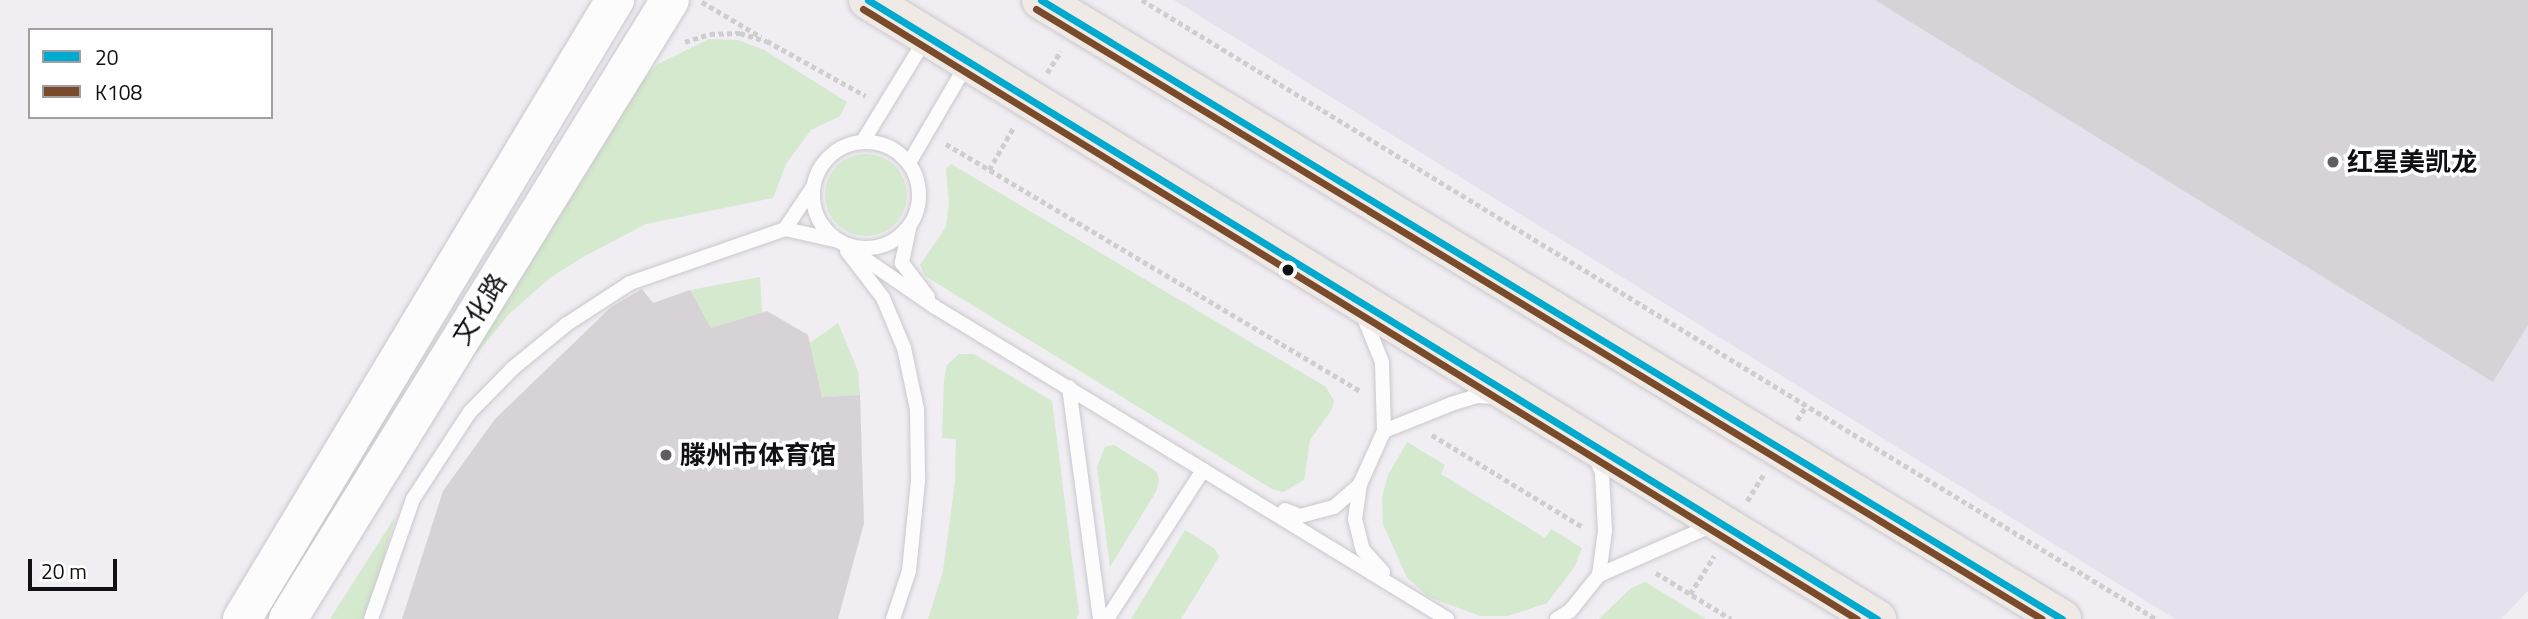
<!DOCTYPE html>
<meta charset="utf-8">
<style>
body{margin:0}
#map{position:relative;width:2528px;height:619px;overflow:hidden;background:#f0edf3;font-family:"Titillium Web","Noto Sans SC",sans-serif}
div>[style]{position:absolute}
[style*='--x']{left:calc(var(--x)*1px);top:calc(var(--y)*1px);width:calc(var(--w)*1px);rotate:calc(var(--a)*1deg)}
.built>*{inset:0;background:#e7e1ee}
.green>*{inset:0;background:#d4e9cd}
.round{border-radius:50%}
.building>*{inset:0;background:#d6d2d5}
.path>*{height:4.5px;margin-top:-2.25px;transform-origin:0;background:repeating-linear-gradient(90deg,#cececf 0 5px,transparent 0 8.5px)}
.roads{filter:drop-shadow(0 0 2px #cac8cd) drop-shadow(0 0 2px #cac8cd)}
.lane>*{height:14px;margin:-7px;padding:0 7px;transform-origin:7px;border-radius:7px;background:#fdfcfd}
.lane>.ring{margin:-7px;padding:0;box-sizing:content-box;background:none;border:14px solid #fdfcfd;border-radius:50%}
.secondary>*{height:38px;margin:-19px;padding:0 19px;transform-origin:19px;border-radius:19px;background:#fdfcfd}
.primary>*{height:38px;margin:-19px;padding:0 19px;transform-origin:19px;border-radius:19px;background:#efeae5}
.bus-1>*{height:7px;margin:-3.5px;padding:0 3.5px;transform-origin:3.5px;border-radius:3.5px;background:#00a9ce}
.bus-2>*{height:7px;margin:-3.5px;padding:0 3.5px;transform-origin:3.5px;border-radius:3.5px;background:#7a4b2a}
.dots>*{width:19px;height:19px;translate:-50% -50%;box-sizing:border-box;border:4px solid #fff;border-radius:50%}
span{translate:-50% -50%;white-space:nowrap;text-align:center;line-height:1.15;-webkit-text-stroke:7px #fff;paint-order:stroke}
.poi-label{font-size:26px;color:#111014;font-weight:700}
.left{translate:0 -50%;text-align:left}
.street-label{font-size:26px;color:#111014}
.legend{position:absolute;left:28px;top:28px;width:245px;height:91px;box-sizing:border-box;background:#fff;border:2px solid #a09fa1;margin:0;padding:9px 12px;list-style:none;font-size:21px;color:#111014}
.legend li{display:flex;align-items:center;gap:14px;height:35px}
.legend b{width:35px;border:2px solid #a09fa1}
.scale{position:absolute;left:28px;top:559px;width:89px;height:32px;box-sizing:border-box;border:4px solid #111014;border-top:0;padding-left:9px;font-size:21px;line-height:24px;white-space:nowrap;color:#111014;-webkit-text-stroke:5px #fff;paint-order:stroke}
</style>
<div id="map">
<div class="built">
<i style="clip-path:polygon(1174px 0,2528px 0,2528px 591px,2501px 619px,2175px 619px)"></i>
</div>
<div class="green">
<i style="clip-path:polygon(709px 39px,738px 40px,764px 50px,847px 102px,840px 116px,811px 130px,786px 164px,773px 198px,646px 224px,583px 257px,550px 278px,509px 314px,459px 375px,630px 92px,658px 64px)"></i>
<i class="round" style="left:825px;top:154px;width:82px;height:82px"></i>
<i style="clip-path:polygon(951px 164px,1326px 387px,1334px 401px,1332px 409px,1310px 440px,1304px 480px,1283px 492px,1272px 489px,925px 276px,920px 265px,946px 227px,949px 203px,946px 169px)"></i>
<i style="clip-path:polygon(760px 277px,762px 313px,711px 328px,690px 290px)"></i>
<i style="clip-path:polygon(838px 323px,858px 371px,860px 395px,822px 397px,810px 343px)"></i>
<i style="clip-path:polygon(959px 354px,974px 354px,1052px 401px,1079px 614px,1076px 619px,928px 619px,943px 571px,955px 482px,956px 439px,942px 438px,944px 380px,947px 365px)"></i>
<i style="clip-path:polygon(1407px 442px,1445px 465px,1441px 474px,1545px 538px,1551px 529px,1582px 548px,1575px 566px,1547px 603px,1508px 616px,1480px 616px,1429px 597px,1407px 578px,1383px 524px,1382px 498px,1388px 475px)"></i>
<i style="clip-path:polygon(1114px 445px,1156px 471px,1159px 479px,1157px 490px,1110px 567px,1097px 467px,1105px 447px)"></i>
<i style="clip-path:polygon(395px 517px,367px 619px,330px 619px)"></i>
<i style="clip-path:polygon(1185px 530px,1215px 549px,1219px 557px,1181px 619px,1131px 619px)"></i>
<i style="clip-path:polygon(1645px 582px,1706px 619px,1599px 619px,1630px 589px)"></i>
</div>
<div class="building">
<i style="clip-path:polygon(1875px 0,2528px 0,2528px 325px,2493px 382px)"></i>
<i style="clip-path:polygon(642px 289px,653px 303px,690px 290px,711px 328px,767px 311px,808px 335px,822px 397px,860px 395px,864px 523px,838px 619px,402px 619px,443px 491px,495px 419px,611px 307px)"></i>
</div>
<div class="path">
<i style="--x:1142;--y:0;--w:1188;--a:31.4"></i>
<i style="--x:702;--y:2;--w:69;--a:30.7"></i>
<i style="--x:685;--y:42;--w:26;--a:-18"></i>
<i style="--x:710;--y:34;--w:30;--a:-2"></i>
<i style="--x:740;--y:33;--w:28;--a:17"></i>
<i style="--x:767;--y:41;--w:113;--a:29.1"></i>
<i style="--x:1047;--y:73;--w:26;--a:-58"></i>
<i style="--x:946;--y:144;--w:484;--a:30.8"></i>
<i style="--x:989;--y:170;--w:48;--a:-60.3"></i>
<i style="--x:1797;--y:420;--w:17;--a:-57"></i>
<i style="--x:1432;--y:435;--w:177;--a:31.4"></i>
<i style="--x:1747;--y:501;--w:31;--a:-58"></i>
<i style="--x:1656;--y:573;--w:88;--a:31.5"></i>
<i style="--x:1690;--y:594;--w:45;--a:-57.7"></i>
</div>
<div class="roads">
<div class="lane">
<i style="--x:863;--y:141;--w:121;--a:-58.5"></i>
<i class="ring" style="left:813px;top:142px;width:92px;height:92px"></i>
<i style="--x:909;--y:163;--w:117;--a:-59.7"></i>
<i style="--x:785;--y:229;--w:50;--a:-56.3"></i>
<i style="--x:909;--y:229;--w:35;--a:102"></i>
<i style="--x:902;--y:263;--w:43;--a:52.6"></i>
<i style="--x:847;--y:251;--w:59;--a:52.5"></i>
<i style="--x:883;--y:298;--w:54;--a:67.2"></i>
<i style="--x:904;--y:348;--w:62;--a:78"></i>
<i style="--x:917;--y:409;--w:72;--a:89.2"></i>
<i style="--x:918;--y:481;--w:90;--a:95.7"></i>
<i style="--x:909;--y:571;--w:51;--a:108.4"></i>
<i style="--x:1069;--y:387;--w:234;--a:82.4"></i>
<i style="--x:1384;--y:431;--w:72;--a:-21.9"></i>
<i style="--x:1451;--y:404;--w:28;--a:-17"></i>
<i style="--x:1478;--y:396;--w:17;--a:3"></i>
<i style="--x:1360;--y:484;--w:35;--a:98"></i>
<i style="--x:1355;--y:519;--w:32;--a:76"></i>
<i style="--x:1363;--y:550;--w:30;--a:48"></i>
<i style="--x:1285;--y:510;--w:16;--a:22"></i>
<i style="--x:1300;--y:516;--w:35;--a:-15"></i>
<i style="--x:1334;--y:507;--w:35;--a:-41"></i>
<i style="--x:1360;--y:484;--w:58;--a:-65.6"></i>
<i style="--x:1384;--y:431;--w:69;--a:-91.7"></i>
<i style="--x:1382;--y:362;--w:53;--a:-112.2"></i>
<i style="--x:1599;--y:575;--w:124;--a:-23.7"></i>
<i style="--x:371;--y:619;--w:127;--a:-70.7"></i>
<i style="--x:413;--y:499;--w:103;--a:-56.9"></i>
<i style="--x:469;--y:413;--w:63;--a:-45.6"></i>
<i style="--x:513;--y:368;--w:70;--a:-39.2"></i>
<i style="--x:567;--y:324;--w:75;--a:-33.1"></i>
<i style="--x:630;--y:283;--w:164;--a:-19.2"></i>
<i style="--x:785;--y:229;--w:55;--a:12.5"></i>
<i style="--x:839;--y:241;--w:116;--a:34.5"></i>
<i style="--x:935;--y:307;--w:314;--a:31.3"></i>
<i style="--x:1107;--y:619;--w:177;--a:-57.2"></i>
<i style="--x:1203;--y:470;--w:286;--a:31.4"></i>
<i style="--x:1557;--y:619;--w:15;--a:-32"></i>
<i style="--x:1570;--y:611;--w:46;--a:-51.1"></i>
<i style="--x:1599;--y:575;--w:44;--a:-82.2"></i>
<i style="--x:1605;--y:531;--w:58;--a:-93"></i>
<i style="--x:1602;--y:473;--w:19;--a:-111"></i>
</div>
<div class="secondary">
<i style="--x:242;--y:619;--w:723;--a:-58.93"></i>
<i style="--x:288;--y:619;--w:727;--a:-58.32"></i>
</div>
<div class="primary">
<i style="--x:868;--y:0;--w:1184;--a:31.53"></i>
<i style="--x:1041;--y:0;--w:1194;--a:31.23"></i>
</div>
</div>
<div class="bus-1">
<i style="--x:868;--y:0;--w:1184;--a:31.53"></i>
<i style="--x:1041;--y:0;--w:1194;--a:31.23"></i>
</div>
<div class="bus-2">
<i style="--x:863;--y:9;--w:1166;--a:31.54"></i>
<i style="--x:1036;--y:9;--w:1176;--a:31.23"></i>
</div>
<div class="dots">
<i style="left:2333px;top:162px;background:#5f5d62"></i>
<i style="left:1288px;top:270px;background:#111014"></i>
<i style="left:666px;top:455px;background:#5f5d62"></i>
</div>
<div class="poi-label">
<span class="left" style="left:2347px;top:162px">红星美凯龙</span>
<span class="left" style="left:680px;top:455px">滕州市体育馆</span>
</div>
<div class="street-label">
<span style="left:479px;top:309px;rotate:-58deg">文化路</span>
</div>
<ul class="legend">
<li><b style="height:9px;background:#00a9ce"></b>20</li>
<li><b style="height:9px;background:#7a4b2a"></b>K108</li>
</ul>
<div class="scale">20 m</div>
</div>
